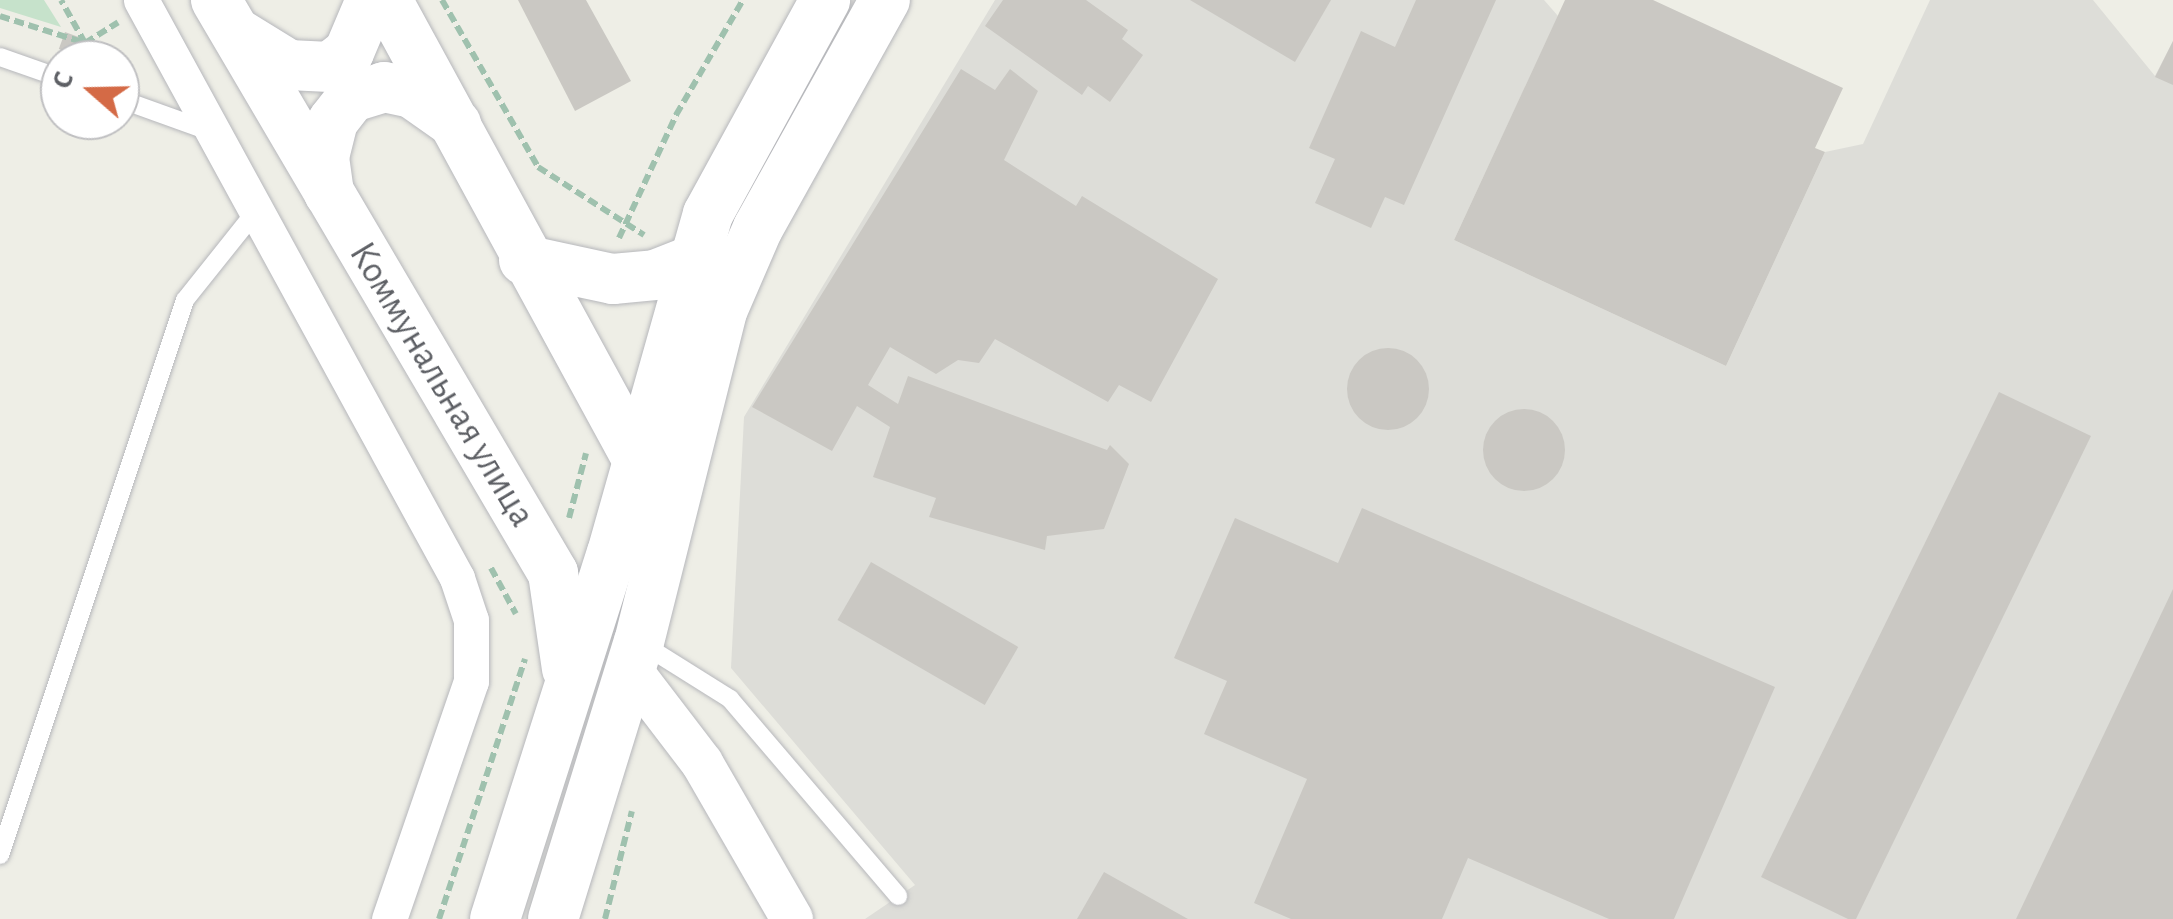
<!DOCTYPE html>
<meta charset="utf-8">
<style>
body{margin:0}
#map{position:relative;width:2173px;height:919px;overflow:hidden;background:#eeeee6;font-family:"Alegreya Sans",sans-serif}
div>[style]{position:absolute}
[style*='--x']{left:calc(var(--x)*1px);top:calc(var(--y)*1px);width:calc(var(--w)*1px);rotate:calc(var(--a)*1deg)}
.industrial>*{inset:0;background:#ddddd8}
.green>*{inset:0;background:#c6e2cb}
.building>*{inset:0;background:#cac8c3;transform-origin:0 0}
.round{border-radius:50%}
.path>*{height:6px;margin-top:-3px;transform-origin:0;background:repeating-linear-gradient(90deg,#9fc1ae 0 10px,transparent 0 15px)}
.roads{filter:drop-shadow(0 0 2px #b6b7bb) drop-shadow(0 0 2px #b6b7bb)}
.service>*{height:18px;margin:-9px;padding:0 9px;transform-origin:9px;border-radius:9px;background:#fff}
.minor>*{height:35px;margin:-17.5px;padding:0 17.5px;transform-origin:17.5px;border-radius:17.5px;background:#fff}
.tertiary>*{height:42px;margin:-21px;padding:0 21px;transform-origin:21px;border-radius:21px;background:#fff}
.secondary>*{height:50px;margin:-25px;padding:0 25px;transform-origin:25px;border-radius:25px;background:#fff}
span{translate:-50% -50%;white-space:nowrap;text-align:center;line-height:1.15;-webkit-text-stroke:8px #fff;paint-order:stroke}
.street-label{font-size:38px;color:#5e6065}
.north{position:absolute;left:40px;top:40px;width:100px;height:100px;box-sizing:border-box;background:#fff;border:2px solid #bfbfc1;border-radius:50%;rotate:290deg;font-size:28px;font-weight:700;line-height:40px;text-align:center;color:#5e6065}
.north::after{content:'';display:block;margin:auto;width:35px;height:45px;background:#d46a46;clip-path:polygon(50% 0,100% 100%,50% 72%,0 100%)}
</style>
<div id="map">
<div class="industrial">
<i style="clip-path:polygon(995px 0,1544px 0,1558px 16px,1454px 240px,1726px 366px,1825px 152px,1863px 144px,1930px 0,2093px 0,2155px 76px,2173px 41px,2173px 919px,865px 919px,915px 885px,731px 668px,744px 417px)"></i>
</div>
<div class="green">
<i style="clip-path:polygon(0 0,44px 0,61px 27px,0 8px)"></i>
</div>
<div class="building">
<i style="clip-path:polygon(518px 0,586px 0,631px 81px,575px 111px)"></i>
<i style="clip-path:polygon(1003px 0,1086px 0,1128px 30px,1122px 39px,1143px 55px,1110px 102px,1088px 86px,1082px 95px,985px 26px)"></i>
<i style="clip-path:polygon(1190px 0,1331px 0,1295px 62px)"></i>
<i style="clip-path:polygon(1416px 0,1496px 0,1404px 205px,1385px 197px,1371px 228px,1315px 203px,1335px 159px,1309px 148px,1361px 31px,1395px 47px)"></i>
<i style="clip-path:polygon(1565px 0,1653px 0,1843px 88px,1815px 148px,1825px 152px,1726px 366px,1454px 240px)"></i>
<i style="left:65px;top:32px;width:32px;height:18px;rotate:20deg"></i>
<i style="clip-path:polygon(2173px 41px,2173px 85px,2155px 77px)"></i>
<i style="clip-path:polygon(961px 69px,995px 90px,1010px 69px,1038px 91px,1004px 160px,1076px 206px,1082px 196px,1218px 279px,1151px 402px,1119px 385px,1108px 402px,995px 339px,979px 363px,958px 360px,936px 374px,890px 347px,868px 385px,898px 404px,908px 376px,1107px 450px,1110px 445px,1129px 464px,1104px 529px,1047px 536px,1045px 550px,929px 517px,936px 498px,873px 477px,890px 427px,857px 406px,832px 451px,752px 407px)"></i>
<i class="round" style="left:1347px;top:348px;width:82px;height:82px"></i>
<i style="clip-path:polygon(1999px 392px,2091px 436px,1856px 919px,1848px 919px,1761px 877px)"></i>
<i class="round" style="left:1483px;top:409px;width:82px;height:82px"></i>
<i style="clip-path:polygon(1362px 508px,1775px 687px,1674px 919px,1609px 919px,1468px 858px,1442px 919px,1291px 919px,1254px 903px,1307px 779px,1204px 734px,1227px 681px,1174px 658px,1235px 518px,1338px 563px)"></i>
<i style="left:871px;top:562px;width:170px;height:67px;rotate:30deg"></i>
<i style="clip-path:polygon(2173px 589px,2173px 919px,2016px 919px)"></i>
<i style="clip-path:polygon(1104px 872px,1188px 919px,1077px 919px)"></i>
</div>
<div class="path">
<i style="--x:442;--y:0;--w:193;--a:60.1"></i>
<i style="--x:538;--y:167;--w:126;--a:32.7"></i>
<i style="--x:0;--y:16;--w:89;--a:17.6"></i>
<i style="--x:85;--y:43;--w:49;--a:-119.2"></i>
<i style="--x:85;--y:43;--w:39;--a:-32"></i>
<i style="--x:619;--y:238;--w:136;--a:-65.1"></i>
<i style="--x:676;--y:115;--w:133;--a:-59.8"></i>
<i style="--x:569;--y:518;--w:67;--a:-75.3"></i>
<i style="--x:491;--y:568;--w:52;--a:61.5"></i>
<i style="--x:439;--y:919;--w:274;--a:-71.7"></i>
<i style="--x:605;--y:919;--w:111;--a:-76"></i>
</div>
<div class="roads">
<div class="service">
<i style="--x:0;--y:57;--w:64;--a:19.3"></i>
<i style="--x:120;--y:99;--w:95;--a:19.8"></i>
<i style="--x:644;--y:645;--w:102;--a:32.1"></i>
<i style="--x:730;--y:699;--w:259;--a:49.5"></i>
<i style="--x:0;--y:855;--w:585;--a:-71.57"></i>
<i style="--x:185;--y:300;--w:114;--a:-51.4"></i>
</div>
<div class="minor">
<i style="--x:141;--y:0;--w:659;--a:61.33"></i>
<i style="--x:457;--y:578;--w:44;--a:71.6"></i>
<i style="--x:471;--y:620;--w:61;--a:90"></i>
<i style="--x:471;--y:681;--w:252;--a:109"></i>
</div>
<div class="tertiary">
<i style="--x:631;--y:670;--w:117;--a:52.6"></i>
<i style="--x:702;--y:763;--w:180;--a:60"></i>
</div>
<div class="secondary">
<i style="--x:216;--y:0;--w:665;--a:59.54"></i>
<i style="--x:553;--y:573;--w:97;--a:81.7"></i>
<i style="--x:387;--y:0;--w:543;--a:61.41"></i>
<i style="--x:237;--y:33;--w:61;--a:31.6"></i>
<i style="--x:289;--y:65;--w:41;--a:2.8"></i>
<i style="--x:330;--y:67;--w:24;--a:-38"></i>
<i style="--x:349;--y:52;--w:56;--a:-67.1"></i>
<i style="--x:329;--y:193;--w:36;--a:-98"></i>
<i style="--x:324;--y:157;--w:37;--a:-76"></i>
<i style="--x:333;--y:121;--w:31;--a:-52"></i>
<i style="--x:352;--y:97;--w:34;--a:-17"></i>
<i style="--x:384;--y:87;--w:29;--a:12"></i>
<i style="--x:412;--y:93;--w:54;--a:35.2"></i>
<i style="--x:524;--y:260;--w:91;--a:12.1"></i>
<i style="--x:613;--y:279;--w:42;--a:-5.4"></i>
<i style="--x:655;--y:275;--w:41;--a:-21.5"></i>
<i style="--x:495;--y:919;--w:384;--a:-72.3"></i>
<i style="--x:612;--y:553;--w:352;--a:-74.2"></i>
<i style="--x:708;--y:214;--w:244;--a:-61.3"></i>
<i style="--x:553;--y:919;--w:290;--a:-72.8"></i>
<i style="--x:639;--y:642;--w:341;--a:-75.9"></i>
<i style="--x:722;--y:311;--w:90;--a:-66.6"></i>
<i style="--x:758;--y:228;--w:261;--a:-60.9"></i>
</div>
</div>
<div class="street-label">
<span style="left:441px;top:385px;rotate:59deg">Коммунальная улица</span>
</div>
<div class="north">С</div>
</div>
